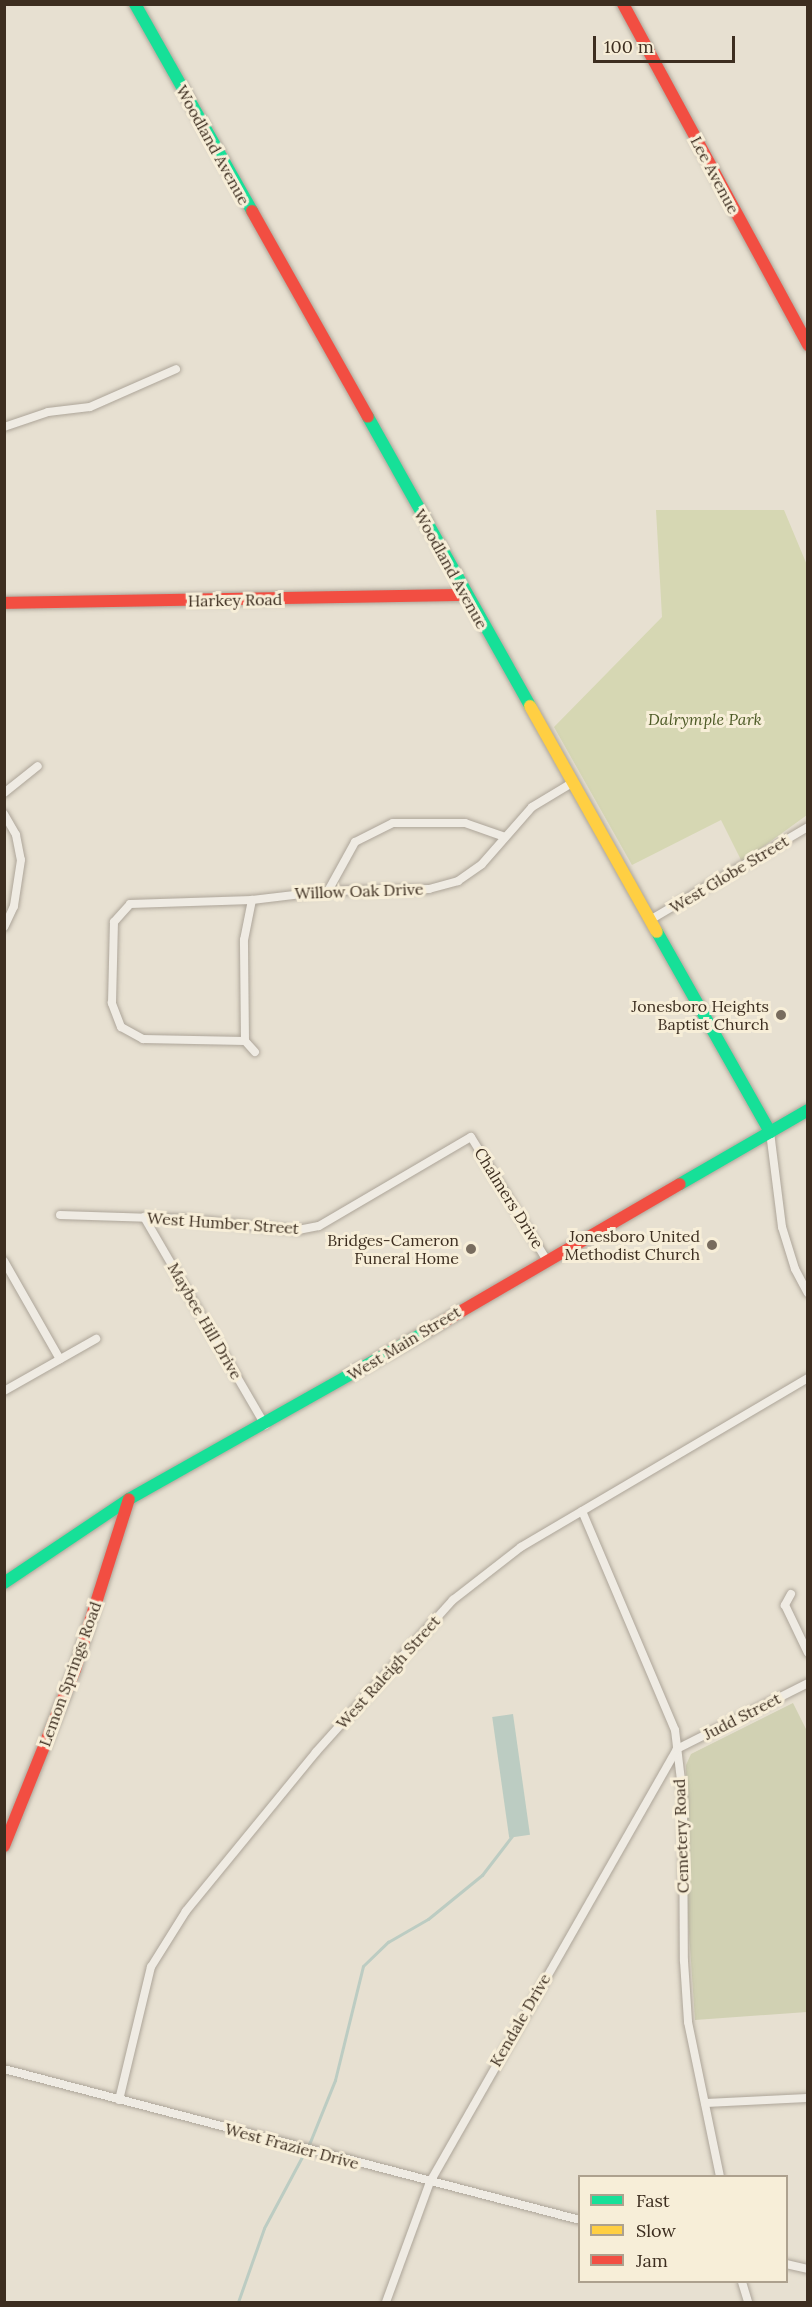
<!DOCTYPE html>
<style>
body{margin:0}
#map{position:relative;width:812px;height:2307px;overflow:hidden;background:#e7e0d1;font-family:Lora,serif}
div>[style]{position:absolute}
[style*='--x']{left:calc(var(--x)*1px);top:calc(var(--y)*1px);width:calc(var(--w)*1px);rotate:calc(var(--a)*1deg)}
.green>*{inset:0;background:#d6d7b3}
.cemetery>*{inset:0;background:#d1d1b3}
.water>*{inset:0;background:#bcccc2;transform-origin:0 0}
.stream>*{height:3px;margin:-1.5px;padding:0 1.5px;transform-origin:1.5px;border-radius:1.5px;background:#bcccc2}
.roads{filter:drop-shadow(0 0 2px #ada599) drop-shadow(0 0 2px #ada599)}
.street>*{height:8px;margin:-4px;padding:0 4px;transform-origin:4px;border-radius:4px;background:#efebe3}
.fast>*{height:12px;margin:-6px;padding:0 6px;transform-origin:6px;border-radius:6px;background:#16e098}
.slow>*{height:12px;margin:-6px;padding:0 6px;transform-origin:6px;border-radius:6px;background:#ffcf43}
.jam>*{height:12px;margin:-6px;padding:0 6px;transform-origin:6px;border-radius:6px;background:#f24e42}
.dots>*{width:16px;height:16px;translate:-50% -50%;box-sizing:border-box;border:3px solid #f7eed8;border-radius:50%}
span{translate:-50% -50%;white-space:nowrap;text-align:center;line-height:1.15;-webkit-text-stroke:6px #f7eed8;paint-order:stroke}
.street-label{font-size:16px;color:#3d2e20}
.park-label{font-size:16px;color:#4d5a26;font-style:italic}
.poi-label{font-size:16px;color:#3d2e20}
.right{translate:-100% -50%;text-align:right}
.frame{position:absolute;inset:0;border:6px solid #3d2e20;pointer-events:none}
.legend{position:absolute;left:578px;top:2175px;width:210px;height:108px;box-sizing:border-box;background:#f7eed8;border:2px solid #ada18e;margin:0;padding:8px 10px;list-style:none;font-size:18px;color:#3d2e20}
.legend li{display:flex;align-items:center;gap:12px;height:30px}
.legend b{width:30px;border:2px solid #ada18e}
.scale{position:absolute;left:593px;top:36px;width:142px;height:27px;box-sizing:border-box;border:3px solid #3d2e20;border-top:0;padding-left:8px;font-size:18px;line-height:21px;white-space:nowrap;color:#3d2e20;-webkit-text-stroke:4px #f7eed8;paint-order:stroke}
</style>
<div id="map">
<div class="green">
<i style="clip-path:polygon(656px 510px,784px 510px,807px 565px,807px 815px,742px 862px,721px 820px,632px 865px,554px 727px,662px 617px)"></i>
</div>
<div class="cemetery">
<i style="clip-path:polygon(793px 1703px,808px 1733px,807px 2012px,695px 2020px,687px 1903px,686px 1765px,691px 1754px)"></i>
</div>
<div class="water">
<i style="left:513px;top:1714px;width:122px;height:21px;rotate:82deg"></i>
</div>
<div class="stream">
<i style="--x:238;--y:2302;--w:78;--a:-70.6"></i>
<i style="--x:264;--y:2228;--w:98;--a:-61.9"></i>
<i style="--x:310;--y:2142;--w:67;--a:-68"></i>
<i style="--x:335;--y:2080;--w:117;--a:-76.2"></i>
<i style="--x:363;--y:1966;--w:35;--a:-44"></i>
<i style="--x:388;--y:1942;--w:46;--a:-29.9"></i>
<i style="--x:428;--y:1919;--w:70;--a:-39.2"></i>
<i style="--x:482;--y:1875;--w:49;--a:-52.4"></i>
</div>
<div class="roads">
<div class="street">
<i style="--x:4;--y:427;--w:46;--a:-18.8"></i>
<i style="--x:48;--y:412;--w:42;--a:-6.8"></i>
<i style="--x:90;--y:407;--w:94;--a:-23.8"></i>
<i style="--x:4;--y:793;--w:43;--a:-38.5"></i>
<i style="--x:4;--y:814;--w:24;--a:60"></i>
<i style="--x:16;--y:835;--w:25;--a:79"></i>
<i style="--x:21;--y:860;--w:47;--a:98.7"></i>
<i style="--x:14;--y:906;--w:23;--a:115"></i>
<i style="--x:328;--y:891;--w:56;--a:-61.1"></i>
<i style="--x:355;--y:842;--w:42;--a:-26.6"></i>
<i style="--x:393;--y:823;--w:72;--a:0"></i>
<i style="--x:465;--y:823;--w:42;--a:19.3"></i>
<i style="--x:650;--y:920;--w:183;--a:-30.5"></i>
<i style="--x:245;--y:1041;--w:102;--a:-178.9"></i>
<i style="--x:143;--y:1039;--w:25;--a:-151"></i>
<i style="--x:121;--y:1027;--w:26;--a:-111"></i>
<i style="--x:112;--y:1003;--w:81;--a:-88.6"></i>
<i style="--x:114;--y:922;--w:24;--a:-48"></i>
<i style="--x:130;--y:904;--w:122;--a:-1.9"></i>
<i style="--x:255;--y:1052;--w:15;--a:-132"></i>
<i style="--x:245;--y:1041;--w:101;--a:-90.6"></i>
<i style="--x:244;--y:940;--w:41;--a:-78.7"></i>
<i style="--x:252;--y:900;--w:77;--a:-6.8"></i>
<i style="--x:328;--y:891;--w:101;--a:-1.1"></i>
<i style="--x:429;--y:889;--w:30;--a:-15"></i>
<i style="--x:458;--y:881;--w:29;--a:-35"></i>
<i style="--x:482;--y:864;--w:76;--a:-48.7"></i>
<i style="--x:532;--y:807;--w:47;--a:-31"></i>
<i style="--x:770;--y:1132;--w:96;--a:82.8"></i>
<i style="--x:782;--y:1227;--w:44;--a:72.8"></i>
<i style="--x:795;--y:1269;--w:27;--a:62"></i>
<i style="--x:60;--y:1215;--w:125;--a:1.8"></i>
<i style="--x:185;--y:1219;--w:114;--a:5.6"></i>
<i style="--x:298;--y:1230;--w:21;--a:-11"></i>
<i style="--x:319;--y:1226;--w:176;--a:-30.4"></i>
<i style="--x:471;--y:1137;--w:143;--a:58.4"></i>
<i style="--x:144;--y:1217;--w:241;--a:59.8"></i>
<i style="--x:4;--y:1261;--w:113;--a:60.3"></i>
<i style="--x:4;--y:1391;--w:106;--a:-29.5"></i>
<i style="--x:582;--y:1511;--w:238;--a:67"></i>
<i style="--x:675;--y:1730;--w:67;--a:83.2"></i>
<i style="--x:683;--y:1797;--w:164;--a:89.7"></i>
<i style="--x:684;--y:1961;--w:61;--a:86.2"></i>
<i style="--x:688;--y:2022;--w:157;--a:78.3"></i>
<i style="--x:791;--y:1594;--w:13;--a:119"></i>
<i style="--x:785;--y:1605;--w:53;--a:64.4"></i>
<i style="--x:4;--y:2069;--w:595;--a:14.69"></i>
<i style="--x:119;--y:2100;--w:137;--a:-76.5"></i>
<i style="--x:151;--y:1967;--w:66;--a:-58"></i>
<i style="--x:186;--y:1911;--w:205;--a:-50.7"></i>
<i style="--x:316;--y:1752;--w:205;--a:-48"></i>
<i style="--x:453;--y:1600;--w:86;--a:-37.9"></i>
<i style="--x:521;--y:1547;--w:333;--a:-30.5"></i>
<i style="--x:705;--y:2103;--w:103;--a:-2.8"></i>
<i style="--x:786;--y:2264;--w:23;--a:13"></i>
<i style="--x:742;--y:2282;--w:21;--a:73"></i>
<i style="--x:386;--y:2302;--w:128;--a:-69.9"></i>
<i style="--x:430;--y:2182;--w:498;--a:-60.3"></i>
<i style="--x:677;--y:1749;--w:147;--a:-26.7"></i>
</div>
<div class="fast">
<i style="--x:135;--y:4;--w:238;--a:60.5"></i>
<i style="--x:368;--y:417;--w:331;--a:60.7"></i>
<i style="--x:657;--y:932;--w:230;--a:60.5"></i>
<i style="--x:680;--y:1184;--w:148;--a:-30"></i>
<i style="--x:4;--y:1583;--w:151;--a:-33.9"></i>
<i style="--x:129;--y:1499;--w:344;--a:-29.4"></i>
</div>
<div class="slow">
<i style="--x:530;--y:706;--w:259;--a:60.7"></i>
</div>
<div class="jam">
<i style="--x:623;--y:4;--w:388;--a:61.5"></i>
<i style="--x:252;--y:211;--w:236;--a:60.6"></i>
<i style="--x:4;--y:603;--w:461;--a:-1"></i>
<i style="--x:429;--y:1330;--w:290;--a:-30.2"></i>
<i style="--x:4;--y:1846;--w:191;--a:-68.1"></i>
<i style="--x:75;--y:1669;--w:178;--a:-72.4"></i>
</div>
</div>
<div class="dots">
<i style="left:781px;top:1015px;background:#786c5e"></i>
<i style="left:712px;top:1245px;background:#786c5e"></i>
<i style="left:471px;top:1249px;background:#786c5e"></i>
</div>
<div class="street-label">
<span style="left:213px;top:145px;rotate:61deg">Woodland Avenue</span>
<span style="left:715px;top:175px;rotate:62deg">Lee Avenue</span>
<span style="left:451px;top:569px;rotate:61deg">Woodland Avenue</span>
<span style="left:235px;top:600px;rotate:-1deg">Harkey Road</span>
<span style="left:729px;top:874px;rotate:-31deg">West Globe Street</span>
<span style="left:359px;top:891px;rotate:-2deg">Willow Oak Drive</span>
<span style="left:509px;top:1198px;rotate:58deg">Chalmers Drive</span>
<span style="left:223px;top:1223px;rotate:4deg">West Humber Street</span>
<span style="left:205px;top:1321px;rotate:60deg">Maybee Hill Drive</span>
<span style="left:404px;top:1343px;rotate:-31deg">West Main Street</span>
<span style="left:388px;top:1672px;rotate:-48deg">West Raleigh Street</span>
<span style="left:70px;top:1674px;rotate:-70deg">Lemon Springs Road</span>
<span style="left:742px;top:1716px;rotate:-27deg">Judd Street</span>
<span style="left:681px;top:1836px;rotate:-92deg">Cemetery Road</span>
<span style="left:520px;top:2020px;rotate:-60deg">Kendale Drive</span>
<span style="left:292px;top:2146px;rotate:15deg">West Frazier Drive</span>
</div>
<div class="park-label">
<span style="left:705px;top:719px">Dalrymple Park</span>
</div>
<div class="poi-label">
<span class="right" style="left:769px;top:1015px">Jonesboro Heights<br>Baptist Church</span>
<span class="right" style="left:700px;top:1245px">Jonesboro United<br>Methodist Church</span>
<span class="right" style="left:459px;top:1249px">Bridges-Cameron<br>Funeral Home</span>
</div>
<div class="frame"></div>
<ul class="legend">
<li><b style="height:8px;background:#16e098"></b>Fast</li>
<li><b style="height:8px;background:#ffcf43"></b>Slow</li>
<li><b style="height:8px;background:#f24e42"></b>Jam</li>
</ul>
<div class="scale">100 m</div>
</div>
